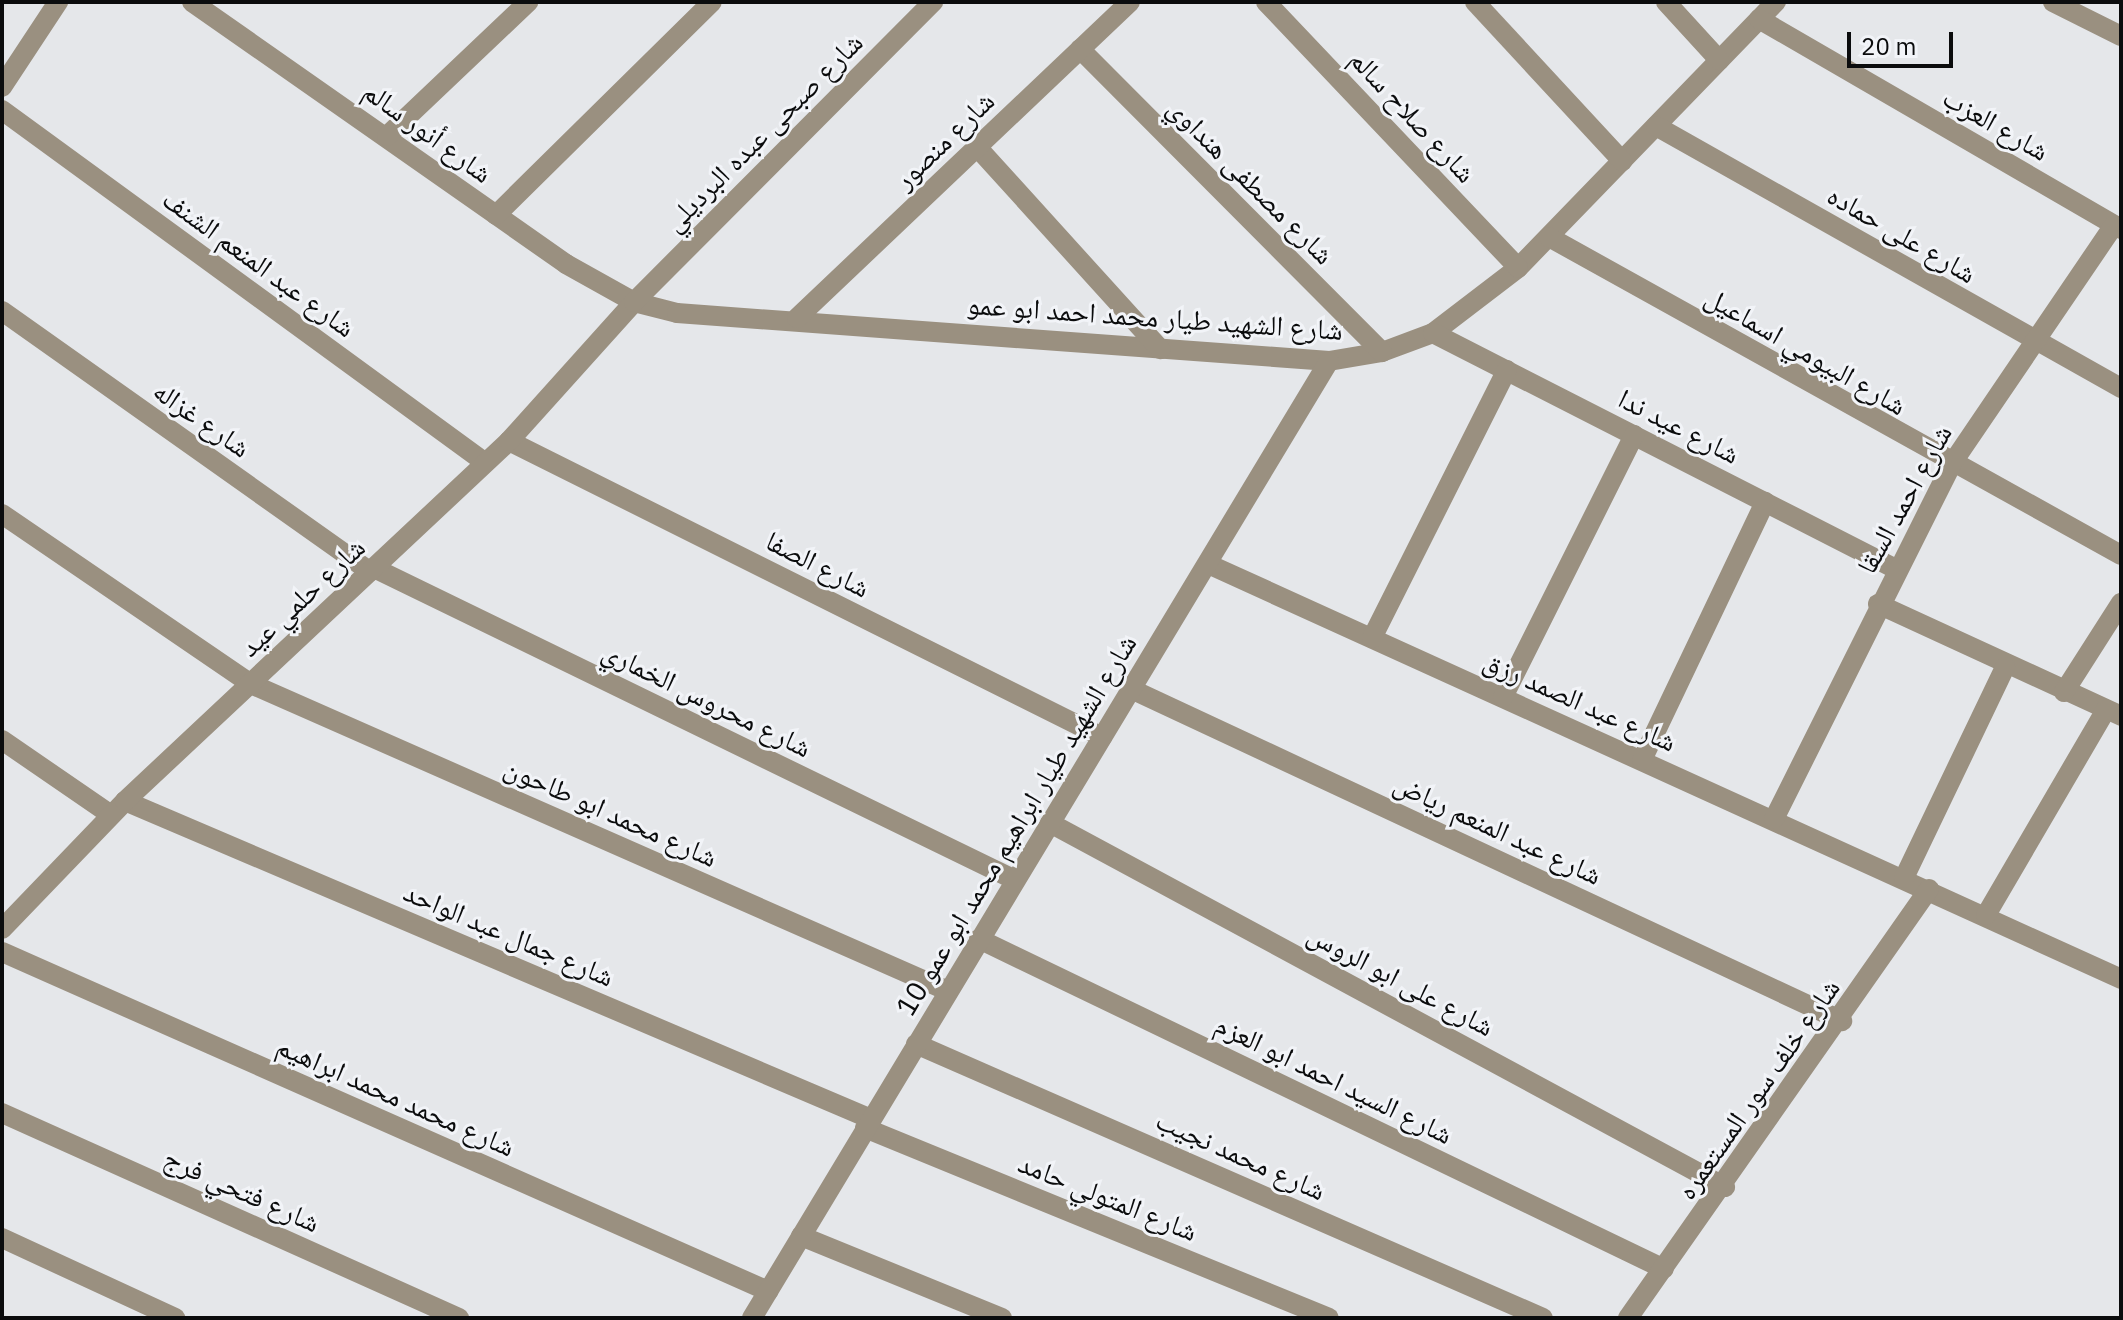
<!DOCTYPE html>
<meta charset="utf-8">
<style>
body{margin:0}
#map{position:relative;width:2123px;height:1320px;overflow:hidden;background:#e5e7ea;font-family:"IBM Plex Sans","Noto Naskh Arabic",sans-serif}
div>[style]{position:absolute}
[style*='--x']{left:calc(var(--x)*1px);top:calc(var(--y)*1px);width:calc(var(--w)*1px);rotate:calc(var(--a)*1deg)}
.minor>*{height:20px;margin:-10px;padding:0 10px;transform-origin:10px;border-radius:10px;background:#9a9080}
span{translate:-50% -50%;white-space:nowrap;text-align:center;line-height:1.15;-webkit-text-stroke:6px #f2f4f8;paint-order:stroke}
.street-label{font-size:28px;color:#0b0c0d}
.frame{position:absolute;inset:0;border:4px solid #0b0c0d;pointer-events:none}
.scale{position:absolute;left:1847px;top:32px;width:106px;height:36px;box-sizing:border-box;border:4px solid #0b0c0d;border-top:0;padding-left:10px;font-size:24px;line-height:28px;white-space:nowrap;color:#0b0c0d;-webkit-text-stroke:6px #f2f4f8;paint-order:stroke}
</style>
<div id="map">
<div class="minor">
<i style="--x:192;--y:2;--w:457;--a:35"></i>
<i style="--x:566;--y:264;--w:78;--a:29.2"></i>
<i style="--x:634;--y:302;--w:44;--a:14.3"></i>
<i style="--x:677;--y:313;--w:654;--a:4.21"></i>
<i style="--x:1329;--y:361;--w:54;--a:-9.6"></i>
<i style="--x:1382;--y:352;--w:54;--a:-20.4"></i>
<i style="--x:1433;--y:333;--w:107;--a:-37.4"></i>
<i style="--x:1518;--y:268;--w:371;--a:-45.9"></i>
<i style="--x:1266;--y:2;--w:366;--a:46.5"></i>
<i style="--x:1475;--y:2;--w:217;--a:47.2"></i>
<i style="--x:1666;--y:2;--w:79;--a:47.6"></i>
<i style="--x:2053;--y:2;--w:76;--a:26.6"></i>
<i style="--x:1759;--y:19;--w:419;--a:30.1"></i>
<i style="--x:1080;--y:49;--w:428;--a:45.1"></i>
<i style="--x:2;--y:87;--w:102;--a:-56.6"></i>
<i style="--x:2;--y:110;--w:595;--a:36.12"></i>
<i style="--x:1656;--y:126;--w:534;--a:29.4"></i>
<i style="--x:387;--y:136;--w:195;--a:-43.5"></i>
<i style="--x:977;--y:147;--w:273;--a:47.8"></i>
<i style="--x:496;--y:215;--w:303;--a:-44.6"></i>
<i style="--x:1549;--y:237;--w:654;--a:29.07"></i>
<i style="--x:2;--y:311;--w:451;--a:35.3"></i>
<i style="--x:797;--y:318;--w:459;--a:-43.5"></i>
<i style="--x:1433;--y:333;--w:522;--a:27.01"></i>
<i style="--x:509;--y:441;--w:663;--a:26.53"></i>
<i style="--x:2;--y:514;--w:301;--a:34.3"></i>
<i style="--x:251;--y:684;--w:762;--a:23.77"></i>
<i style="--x:1208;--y:564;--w:1003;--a:24.44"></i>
<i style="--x:374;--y:568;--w:713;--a:25.95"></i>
<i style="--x:1878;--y:604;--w:268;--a:24.7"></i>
<i style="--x:1372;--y:638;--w:300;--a:-63.3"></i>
<i style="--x:1131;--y:689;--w:785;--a:25.03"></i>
<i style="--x:2064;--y:692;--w:106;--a:-57.4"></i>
<i style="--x:1503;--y:697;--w:293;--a:-63.4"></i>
<i style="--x:2;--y:740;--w:132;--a:34.5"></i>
<i style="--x:1642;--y:760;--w:286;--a:-64.5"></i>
<i style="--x:125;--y:801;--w:811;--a:23.09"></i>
<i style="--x:1774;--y:819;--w:396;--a:-63.4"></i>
<i style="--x:1951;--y:465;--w:290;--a:-55.8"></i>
<i style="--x:1050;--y:823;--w:767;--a:28.34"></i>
<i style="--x:1904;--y:878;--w:234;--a:-64.4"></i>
<i style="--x:1986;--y:915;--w:238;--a:-59.7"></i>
<i style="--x:2;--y:929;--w:178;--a:-46.1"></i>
<i style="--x:125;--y:801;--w:526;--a:-43.15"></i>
<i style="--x:509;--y:441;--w:187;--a:-48"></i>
<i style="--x:634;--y:302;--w:424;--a:-45.1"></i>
<i style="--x:979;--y:939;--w:760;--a:25.72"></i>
<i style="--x:2;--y:952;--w:838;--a:23.87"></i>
<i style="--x:916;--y:1044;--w:684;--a:23.61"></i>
<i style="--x:2;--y:1113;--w:501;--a:24.16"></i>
<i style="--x:865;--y:1128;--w:501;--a:22.27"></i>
<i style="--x:801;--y:1236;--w:217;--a:22.2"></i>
<i style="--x:2;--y:1238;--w:191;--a:24.8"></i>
<i style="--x:752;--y:1318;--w:1117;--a:-58.91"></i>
<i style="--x:1628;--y:1318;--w:524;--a:-54.95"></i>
</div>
<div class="street-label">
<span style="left:1413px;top:116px;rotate:47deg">شارع صلاح سالم</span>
<span style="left:1996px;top:124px;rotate:30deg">شارع العزب</span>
<span style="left:428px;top:132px;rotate:36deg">شارع أنور سالم</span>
<span style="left:763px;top:132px;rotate:-45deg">شارع صبحى عبده البرديلي</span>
<span style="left:944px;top:140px;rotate:-44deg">شارع منصور</span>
<span style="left:1251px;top:181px;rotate:45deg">شارع مصطفى هنداوي</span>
<span style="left:1902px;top:234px;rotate:30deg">شارع على حماده</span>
<span style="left:259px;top:263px;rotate:36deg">شارع عبد المنعم الشنف</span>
<span style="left:1155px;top:317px;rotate:4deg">شارع الشهيد طيار محمد احمد ابو عمو</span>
<span style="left:1806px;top:351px;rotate:30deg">شارع البيومي اسماعيل</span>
<span style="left:202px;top:419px;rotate:35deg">شارع غزاله</span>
<span style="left:1679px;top:426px;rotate:27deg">شارع عيد ندا</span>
<span style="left:1904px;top:499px;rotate:-61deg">شارع احمد السقا</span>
<span style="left:818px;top:564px;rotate:27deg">شارع الصفا</span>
<span style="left:302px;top:597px;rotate:-43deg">شارع حلمي عيد</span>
<span style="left:707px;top:699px;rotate:26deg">شارع محروس الخماري</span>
<span style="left:1580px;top:701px;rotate:24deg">شارع عبد الصمد رزق</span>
<span style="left:611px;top:812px;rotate:24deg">شارع محمد ابو طاحون</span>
<span style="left:1016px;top:825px;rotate:-59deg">شارع الشهيد طيار ابراهيم محمد ابو عمو 10</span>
<span style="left:1498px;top:829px;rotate:25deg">شارع عبد المنعم رياض</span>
<span style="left:509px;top:934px;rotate:23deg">شارع جمال عبد الواحد</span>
<span style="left:1401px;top:980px;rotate:28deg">شارع على ابو الروس</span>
<span style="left:1334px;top:1079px;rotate:26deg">شارع السيد احمد ابو العزم</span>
<span style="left:1758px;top:1089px;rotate:-55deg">شارع خلف سور المستعمره</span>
<span style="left:396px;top:1096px;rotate:24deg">شارع محمد محمد ابراهيم</span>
<span style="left:1241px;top:1155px;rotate:24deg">شارع محمد نجيب</span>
<span style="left:242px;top:1190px;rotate:24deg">شارع فتحي فرج</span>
<span style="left:1108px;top:1197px;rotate:22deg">شارع المتولي حامد</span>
</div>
<div class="frame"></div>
<div class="scale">20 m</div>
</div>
